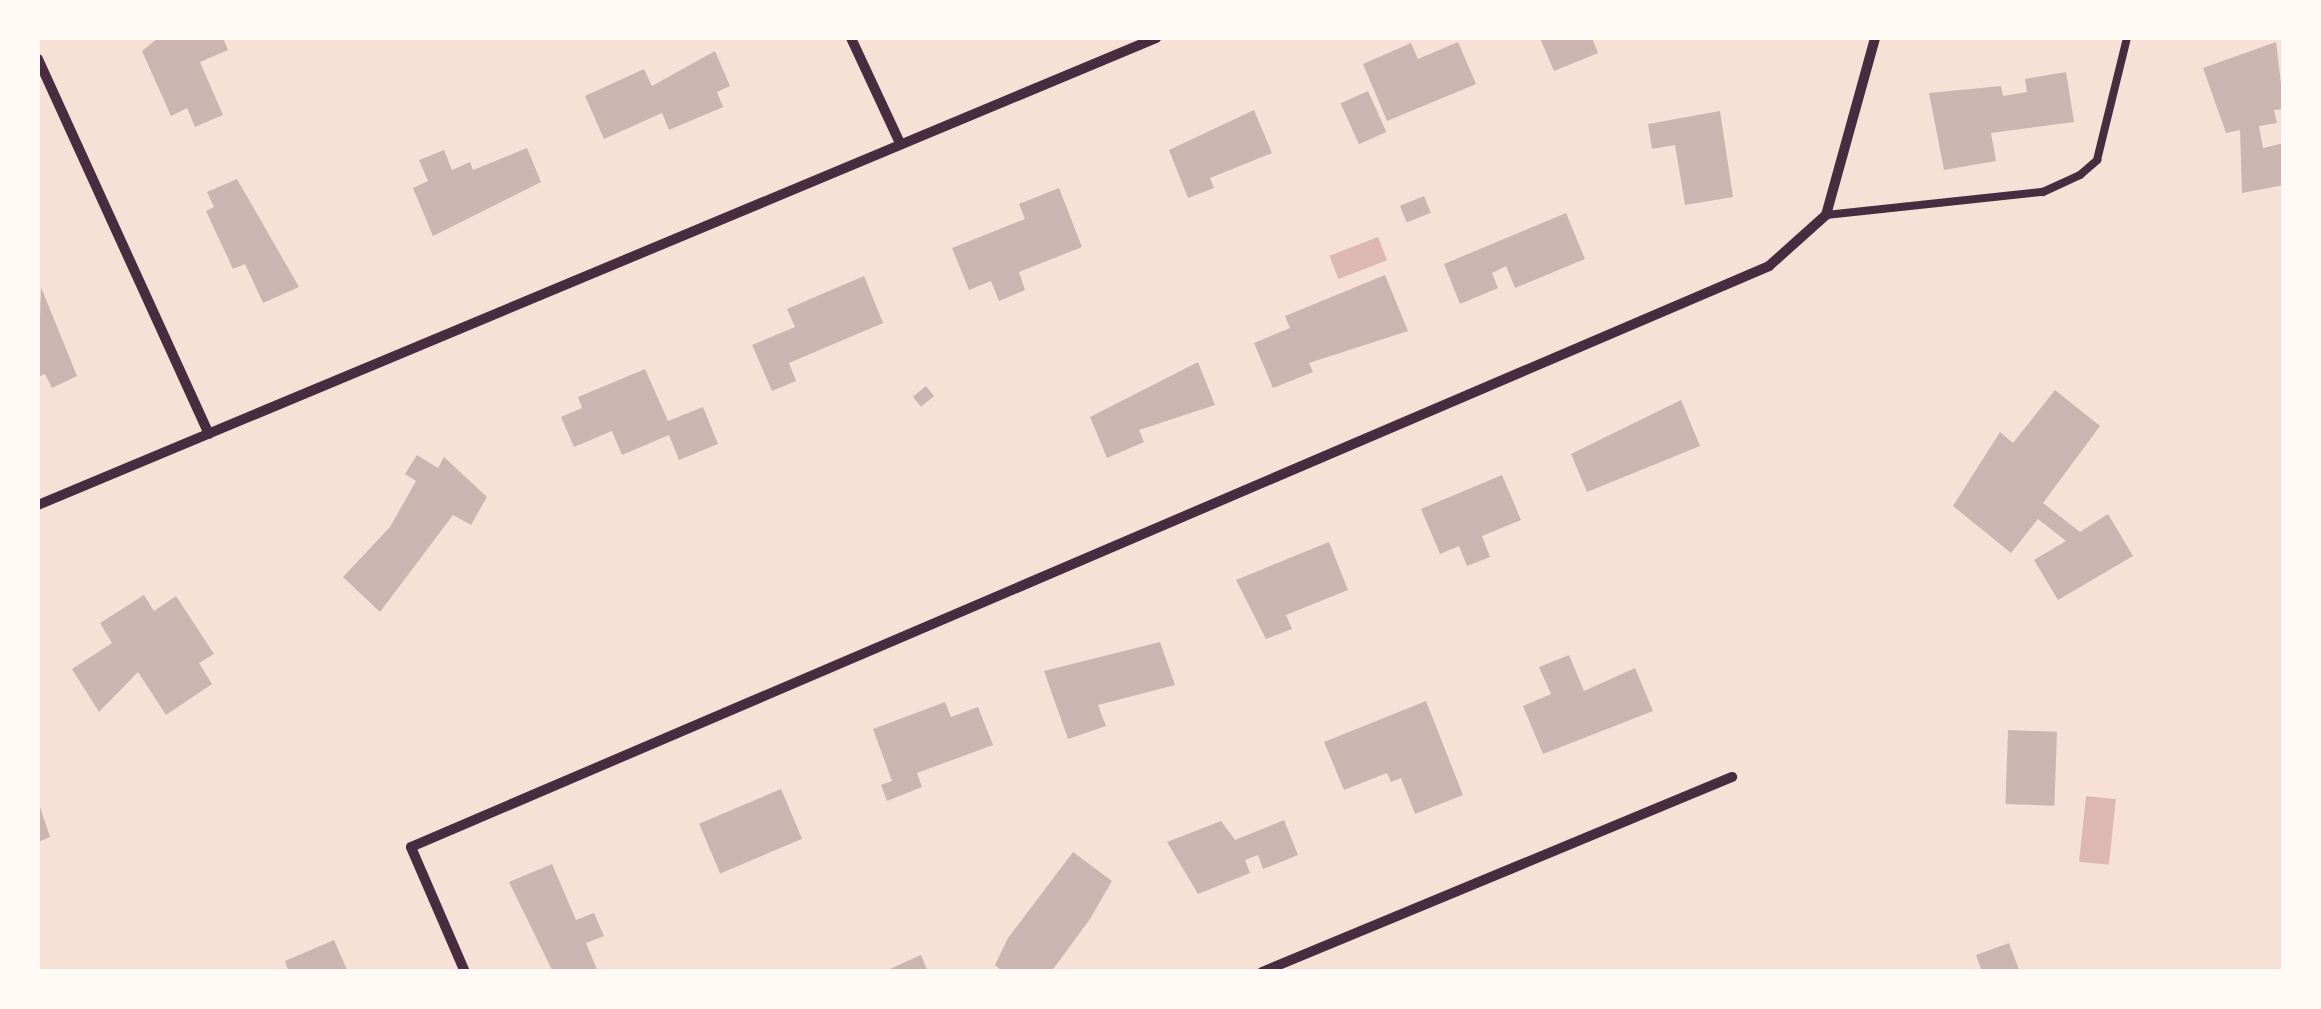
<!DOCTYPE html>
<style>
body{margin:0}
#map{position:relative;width:2321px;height:1009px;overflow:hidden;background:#f7e1d7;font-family:"Sofia Sans Condensed",sans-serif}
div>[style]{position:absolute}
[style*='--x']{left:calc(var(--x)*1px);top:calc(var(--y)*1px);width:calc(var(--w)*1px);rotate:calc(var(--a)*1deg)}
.water>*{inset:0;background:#dcb8b0;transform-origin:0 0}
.building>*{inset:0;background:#ccb4b1;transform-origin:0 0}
.service>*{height:8px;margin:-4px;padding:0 4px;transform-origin:4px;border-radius:4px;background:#4a2c40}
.minor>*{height:10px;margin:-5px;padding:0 5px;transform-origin:5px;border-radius:5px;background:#4a2c40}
span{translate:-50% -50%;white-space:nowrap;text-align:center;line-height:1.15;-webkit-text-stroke:8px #fffaf5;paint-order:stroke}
.frame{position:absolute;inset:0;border:40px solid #fffaf5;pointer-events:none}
</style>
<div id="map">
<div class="water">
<i style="left:1378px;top:237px;width:25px;height:52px;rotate:69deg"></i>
<i style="left:2086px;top:796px;width:30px;height:66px;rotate:6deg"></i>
</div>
<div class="building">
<i style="clip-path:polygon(158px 38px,223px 38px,228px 50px,200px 62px,223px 115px,195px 127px,187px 108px,171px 116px,142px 51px)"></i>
<i style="clip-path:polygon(1540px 38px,1592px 38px,1598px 53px,1554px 71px)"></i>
<i style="clip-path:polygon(1458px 42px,1476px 84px,1387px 121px,1363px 64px,1411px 43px,1418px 59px)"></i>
<i style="clip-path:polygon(2276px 42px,2284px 109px,2274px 110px,2277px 123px,2259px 126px,2263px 148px,2284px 143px,2284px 185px,2242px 193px,2240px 130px,2226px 133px,2203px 68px)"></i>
<i style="clip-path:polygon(715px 51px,730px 86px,717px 92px,723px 107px,669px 130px,662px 113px,604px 139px,585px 96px,644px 69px,652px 86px)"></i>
<i style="clip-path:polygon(2066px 72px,2074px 122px,1991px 133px,1996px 161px,1944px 170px,1929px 93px,2001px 86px,2003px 96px,2027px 92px,2025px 79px)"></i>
<i style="left:1368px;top:91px;width:45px;height:30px;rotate:66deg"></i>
<i style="clip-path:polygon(1254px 110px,1272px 153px,1210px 178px,1214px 188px,1188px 198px,1169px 150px)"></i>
<i style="clip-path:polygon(1720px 111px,1733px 197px,1685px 205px,1675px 145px,1652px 149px,1648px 124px)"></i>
<i style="clip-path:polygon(527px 148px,541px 182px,433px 236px,413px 188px,428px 181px,419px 160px,444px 150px,452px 170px,470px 162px,473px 170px)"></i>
<i style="clip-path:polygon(237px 179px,299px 287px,263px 303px,245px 264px,233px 269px,206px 211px,214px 207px,207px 192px)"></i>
<i style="clip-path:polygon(1059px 188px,1082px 247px,1019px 272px,1025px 290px,999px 301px,991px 281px,969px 290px,952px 248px,1025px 219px,1019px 204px)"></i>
<i style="left:1424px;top:196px;width:18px;height:26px;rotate:68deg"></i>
<i style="clip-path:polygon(1566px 213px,1585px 259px,1515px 288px,1506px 266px,1492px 273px,1498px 288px,1460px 304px,1444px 264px)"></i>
<i style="clip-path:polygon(1385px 275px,1408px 331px,1309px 363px,1313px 372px,1273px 388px,1254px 343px,1290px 328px,1285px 316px)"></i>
<i style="clip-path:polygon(864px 276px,883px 323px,789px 363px,796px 381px,772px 391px,752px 345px,795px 327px,787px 309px)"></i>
<i style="clip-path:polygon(41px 287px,77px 376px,52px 388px,45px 374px,38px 377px)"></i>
<i style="clip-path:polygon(1198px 362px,1215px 405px,1139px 430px,1144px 442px,1107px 458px,1090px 417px)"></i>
<i style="clip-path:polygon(645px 369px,668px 421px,703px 407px,718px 444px,679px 460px,669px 435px,622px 455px,612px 431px,574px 447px,561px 417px,582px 408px,578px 397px)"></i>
<i style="left:926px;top:386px;width:13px;height:17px;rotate:51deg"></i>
<i style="clip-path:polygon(2055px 390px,2100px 426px,2043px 503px,2080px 532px,2108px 514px,2133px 556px,2058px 600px,2034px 560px,2066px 541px,2038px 519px,2011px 553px,1953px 506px,2000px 432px,2013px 443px)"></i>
<i style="clip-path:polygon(1681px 400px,1700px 446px,1587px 492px,1571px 454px)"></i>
<i style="clip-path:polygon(417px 455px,438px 468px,444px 457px,487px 497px,471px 525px,453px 515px,380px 612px,343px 577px,390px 527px,416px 481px,405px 474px)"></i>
<i style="clip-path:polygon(1502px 475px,1521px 520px,1482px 536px,1490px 557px,1467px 566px,1459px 546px,1440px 554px,1421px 509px)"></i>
<i style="clip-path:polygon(1329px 542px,1348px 590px,1286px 615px,1292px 629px,1266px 639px,1236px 580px)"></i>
<i style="clip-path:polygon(144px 595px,154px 611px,176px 596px,214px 654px,199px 663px,212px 684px,166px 715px,138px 672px,99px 712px,72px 669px,112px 643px,100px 623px)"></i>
<i style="clip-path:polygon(1160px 642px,1175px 685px,1098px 705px,1106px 726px,1068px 739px,1044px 671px)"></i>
<i style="clip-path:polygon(1569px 655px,1584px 691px,1635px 668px,1653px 711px,1543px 754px,1523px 706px,1551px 694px,1539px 667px)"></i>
<i style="clip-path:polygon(1426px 701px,1463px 795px,1415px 814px,1401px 778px,1391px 782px,1387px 773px,1344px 790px,1324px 742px)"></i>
<i style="clip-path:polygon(945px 702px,951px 717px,978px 707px,993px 745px,917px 773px,922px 787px,887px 801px,881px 785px,892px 781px,873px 729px)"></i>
<i style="left:2008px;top:730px;width:49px;height:74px;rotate:2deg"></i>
<i style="left:781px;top:789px;width:54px;height:89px;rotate:67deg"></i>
<i style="clip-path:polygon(38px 801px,50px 837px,38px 842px)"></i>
<i style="clip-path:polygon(1284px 820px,1298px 855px,1263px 869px,1258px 855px,1245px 860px,1250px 873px,1198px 894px,1167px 842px,1221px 821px,1235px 840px)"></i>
<i style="clip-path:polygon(1073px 852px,1112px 881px,1090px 919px,1051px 972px,1003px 972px,995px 965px,1008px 938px)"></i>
<i style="clip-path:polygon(552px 864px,576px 920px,594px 913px,604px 936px,586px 943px,598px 972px,553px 972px,509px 882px)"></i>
<i style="clip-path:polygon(334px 940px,348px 972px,289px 972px,285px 961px)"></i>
<i style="clip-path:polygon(2009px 943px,2020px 972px,1982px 972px,1976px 955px)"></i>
<i style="clip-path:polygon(921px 955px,928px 972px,883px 972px)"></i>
</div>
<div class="service">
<i style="--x:1826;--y:215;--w:218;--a:-6.1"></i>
<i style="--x:2043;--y:192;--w:41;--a:-24.7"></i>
<i style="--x:2080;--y:175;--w:23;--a:-41"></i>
<i style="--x:2097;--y:160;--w:126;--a:-76.2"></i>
</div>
<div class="minor">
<i style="--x:851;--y:38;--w:116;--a:65"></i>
<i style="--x:38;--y:59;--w:412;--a:65.5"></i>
<i style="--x:38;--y:505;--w:1212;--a:-22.67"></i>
<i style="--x:465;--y:972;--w:136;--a:-113.4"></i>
<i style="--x:411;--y:847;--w:1477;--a:-23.16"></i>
<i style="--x:1769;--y:266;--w:76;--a:-41.8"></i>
<i style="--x:1826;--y:215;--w:184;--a:-74.5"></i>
<i style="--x:1262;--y:972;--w:509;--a:-22.53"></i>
</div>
<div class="frame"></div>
</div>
